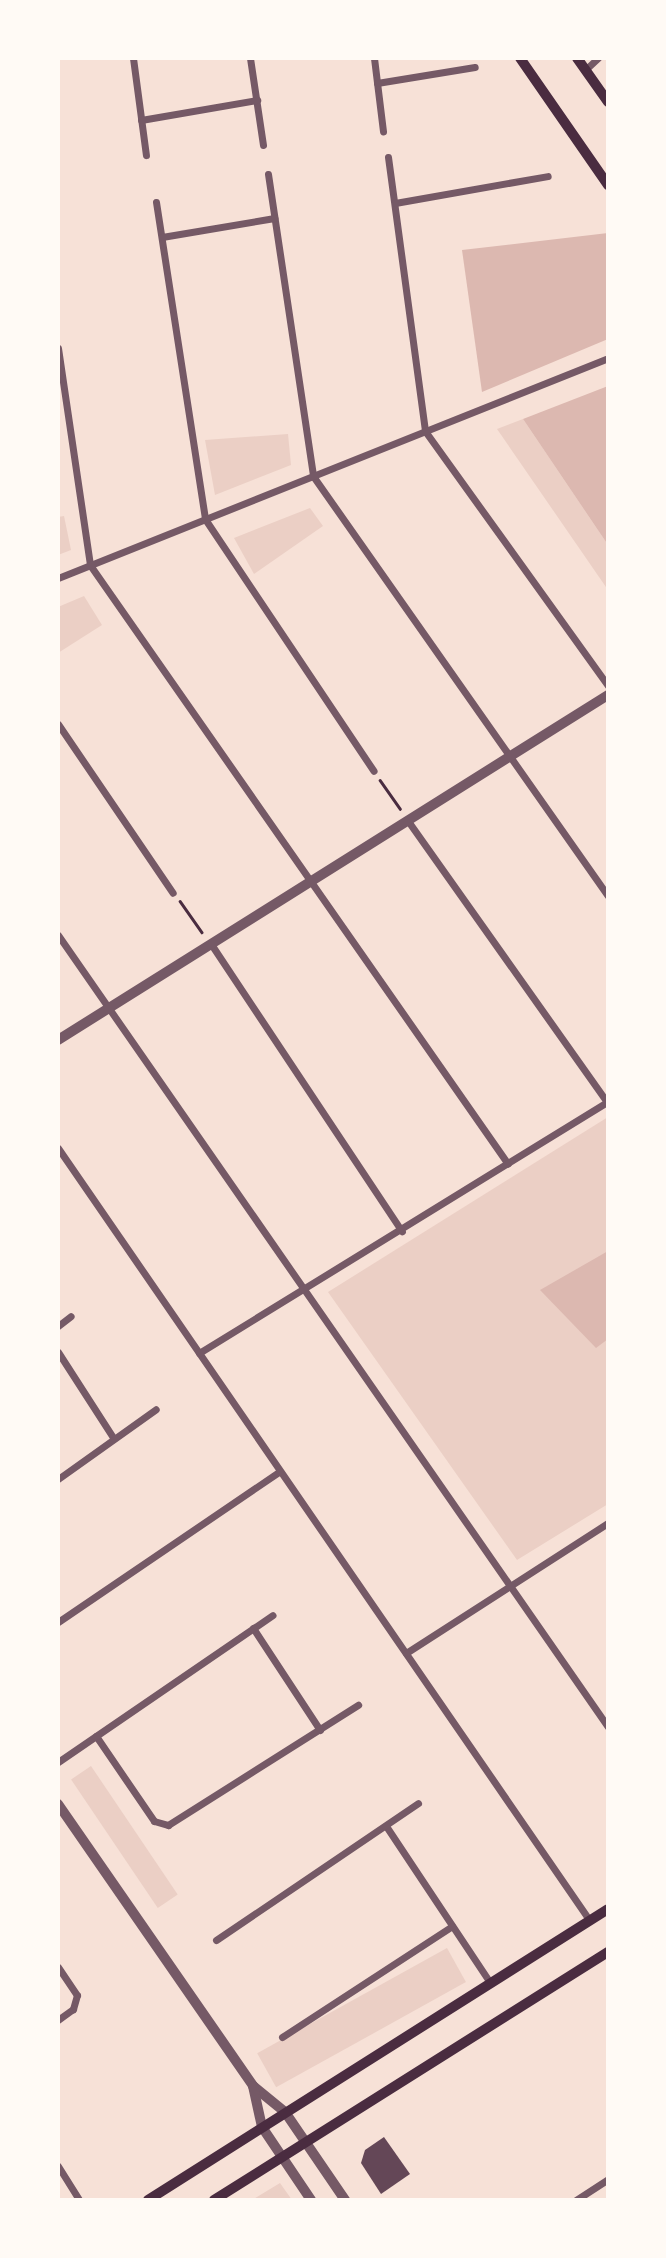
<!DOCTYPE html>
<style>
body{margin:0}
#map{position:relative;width:666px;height:2258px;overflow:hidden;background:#f7e1d7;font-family:"PT Sans",sans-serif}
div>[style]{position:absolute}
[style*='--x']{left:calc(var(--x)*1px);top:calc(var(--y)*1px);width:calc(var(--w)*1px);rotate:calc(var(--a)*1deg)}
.green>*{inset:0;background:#ebcfc5;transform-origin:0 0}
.water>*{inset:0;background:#dcb8b0}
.building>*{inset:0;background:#644757}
.path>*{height:2.5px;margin:-1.25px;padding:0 1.25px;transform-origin:1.25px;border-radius:1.25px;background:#4a2c40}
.minor>*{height:7px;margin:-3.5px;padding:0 3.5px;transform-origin:3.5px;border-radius:3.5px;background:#755966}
.tertiary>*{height:10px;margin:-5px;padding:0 5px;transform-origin:5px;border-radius:5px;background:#755966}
.secondary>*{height:10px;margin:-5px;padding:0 5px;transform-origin:5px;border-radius:5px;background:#4a2c40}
span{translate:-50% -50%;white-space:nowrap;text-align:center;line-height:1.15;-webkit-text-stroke:7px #fffaf5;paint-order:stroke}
.frame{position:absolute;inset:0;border:60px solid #fffaf5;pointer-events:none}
</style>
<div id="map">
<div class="green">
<i style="clip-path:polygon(523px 419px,608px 545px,608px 590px,497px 429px)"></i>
<i style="clip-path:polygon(288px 434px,291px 465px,215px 495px,205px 440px)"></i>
<i style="clip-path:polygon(310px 508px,323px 526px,254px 574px,234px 538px)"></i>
<i style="clip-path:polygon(64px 516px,71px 550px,58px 555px,58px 517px)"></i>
<i style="clip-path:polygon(84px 596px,102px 625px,58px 653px,58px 607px)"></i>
<i style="clip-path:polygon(608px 1117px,608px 1504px,517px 1560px,328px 1292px)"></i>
<i style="left:91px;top:1766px;width:155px;height:24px;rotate:56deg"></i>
<i style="left:447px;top:1948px;width:39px;height:217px;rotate:61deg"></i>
<i style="clip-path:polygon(280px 2183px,292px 2200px,252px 2200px)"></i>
</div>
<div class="water">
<i style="clip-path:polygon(608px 233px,608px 339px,482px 392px,462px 250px)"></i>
<i style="clip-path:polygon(608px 386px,608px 545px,523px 419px)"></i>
<i style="clip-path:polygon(608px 1251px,608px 1339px,596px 1348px,540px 1290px)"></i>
</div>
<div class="building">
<i style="clip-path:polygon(384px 2137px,410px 2174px,381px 2194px,361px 2163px,365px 2150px)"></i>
</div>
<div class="path">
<i style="--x:380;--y:780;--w:35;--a:55"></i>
<i style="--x:180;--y:901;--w:38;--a:55"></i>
</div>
<div class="minor">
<i style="--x:133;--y:58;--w:98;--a:82.4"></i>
<i style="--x:250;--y:58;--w:88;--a:81.5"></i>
<i style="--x:374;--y:58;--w:74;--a:83"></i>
<i style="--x:585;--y:70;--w:18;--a:-43"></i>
<i style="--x:377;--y:83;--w:99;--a:-9.3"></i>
<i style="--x:141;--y:120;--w:118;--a:-9.8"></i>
<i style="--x:388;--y:157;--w:276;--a:82.3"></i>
<i style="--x:425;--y:431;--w:314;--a:54.3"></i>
<i style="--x:268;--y:174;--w:305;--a:81.5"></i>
<i style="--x:313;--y:476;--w:513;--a:54.92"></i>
<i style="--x:156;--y:202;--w:321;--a:81.2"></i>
<i style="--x:205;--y:519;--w:303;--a:56.2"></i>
<i style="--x:395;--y:203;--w:155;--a:-10"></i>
<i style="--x:162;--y:237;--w:114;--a:-9.6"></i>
<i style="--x:58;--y:348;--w:219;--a:81.6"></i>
<i style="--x:90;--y:565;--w:730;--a:55.09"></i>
<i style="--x:58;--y:578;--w:592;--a:-21.8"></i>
<i style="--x:58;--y:724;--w:204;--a:55.8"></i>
<i style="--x:408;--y:821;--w:344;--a:54.7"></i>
<i style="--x:58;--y:935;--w:964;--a:55.22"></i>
<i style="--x:211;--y:944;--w:345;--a:56.4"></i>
<i style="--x:58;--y:1148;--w:938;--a:55.46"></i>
<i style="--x:58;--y:1326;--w:16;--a:-38"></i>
<i style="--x:58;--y:1352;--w:103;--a:57.2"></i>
<i style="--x:199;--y:1353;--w:480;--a:-31.6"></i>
<i style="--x:58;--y:1479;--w:120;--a:-35.5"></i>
<i style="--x:58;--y:1622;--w:268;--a:-34.2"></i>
<i style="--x:253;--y:1628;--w:122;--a:56.7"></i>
<i style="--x:406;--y:1653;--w:240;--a:-32.8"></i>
<i style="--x:96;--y:1736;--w:103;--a:55.7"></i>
<i style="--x:154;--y:1821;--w:15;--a:16"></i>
<i style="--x:168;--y:1825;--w:225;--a:-32.3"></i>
<i style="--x:58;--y:1762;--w:260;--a:-34.4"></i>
<i style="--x:386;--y:1826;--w:186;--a:56.4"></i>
<i style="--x:216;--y:1940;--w:244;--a:-34.1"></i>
<i style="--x:58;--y:1967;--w:34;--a:56"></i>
<i style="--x:77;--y:1995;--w:15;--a:106"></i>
<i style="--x:73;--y:2009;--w:19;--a:144"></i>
<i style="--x:282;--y:2037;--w:203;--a:-33.1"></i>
<i style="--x:58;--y:2166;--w:40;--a:58"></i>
<i style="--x:576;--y:2200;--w:38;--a:-33"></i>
</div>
<div class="tertiary">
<i style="--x:58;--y:1040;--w:649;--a:-32.1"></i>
<i style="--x:58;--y:1804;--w:343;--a:55.3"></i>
<i style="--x:253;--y:2086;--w:41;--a:39.1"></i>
<i style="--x:285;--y:2112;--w:107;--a:55.7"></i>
<i style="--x:253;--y:2086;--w:42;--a:77.6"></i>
<i style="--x:262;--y:2127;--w:88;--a:56.1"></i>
</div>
<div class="secondary">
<i style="--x:520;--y:58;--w:155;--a:55.3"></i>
<i style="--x:577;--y:58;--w:54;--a:54.8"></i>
<i style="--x:148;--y:2200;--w:544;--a:-32.32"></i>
<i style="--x:214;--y:2200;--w:466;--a:-32.2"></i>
</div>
<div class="frame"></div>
</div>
